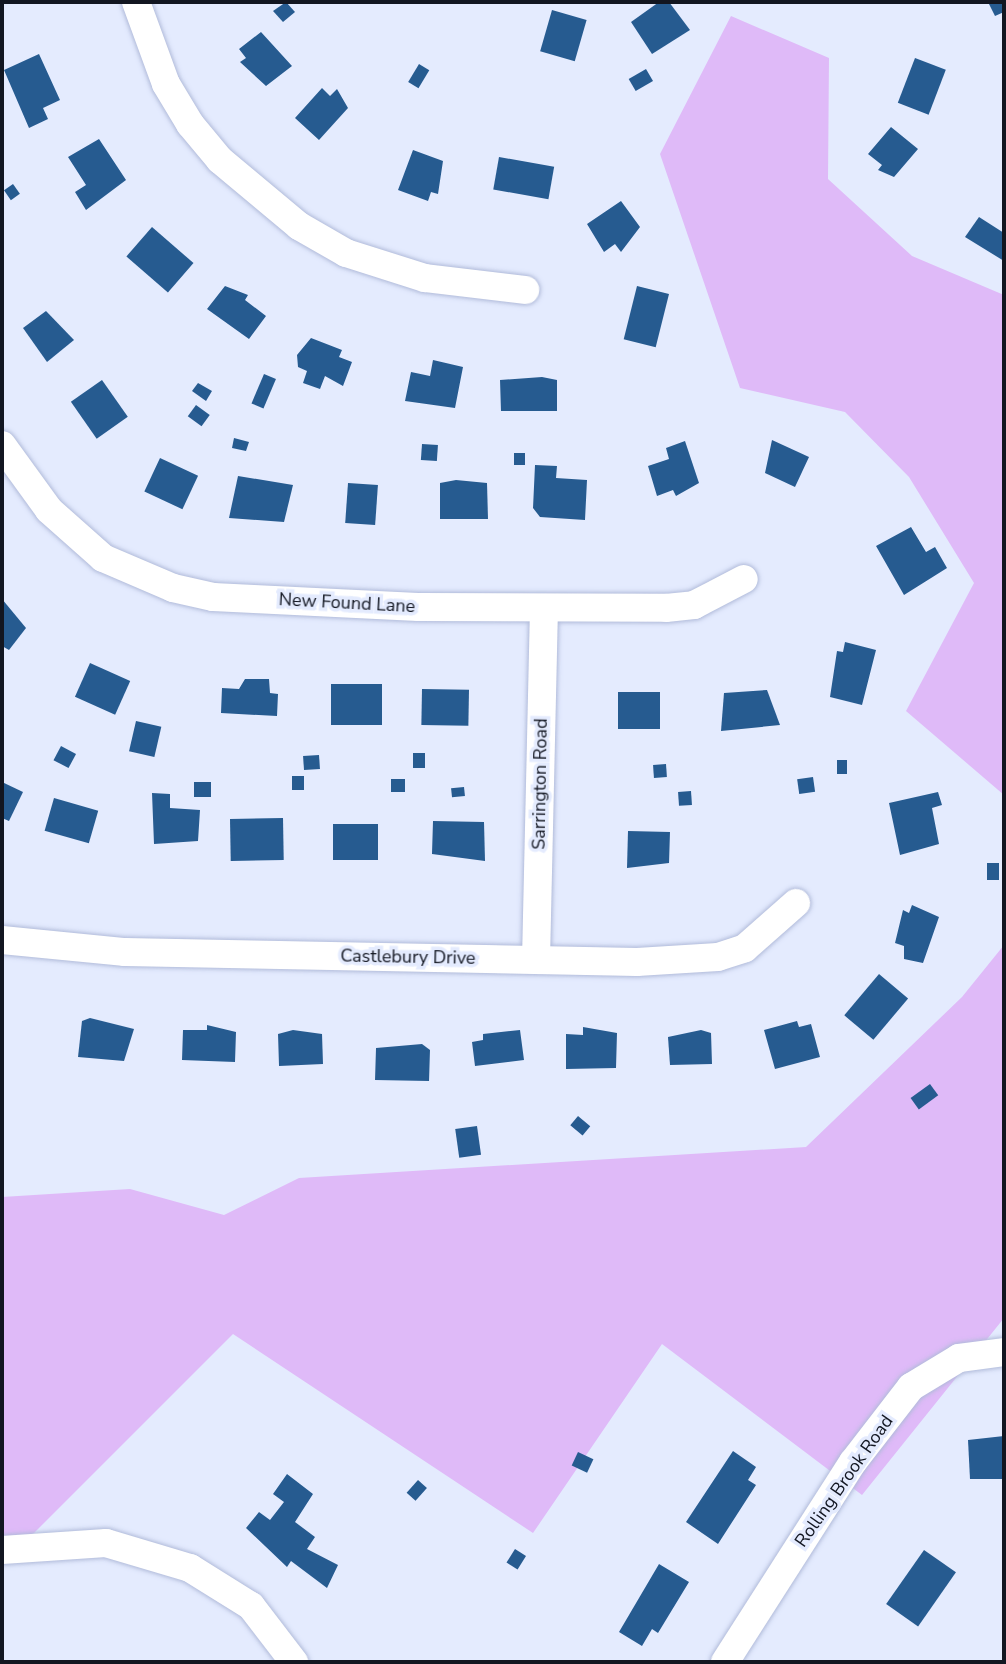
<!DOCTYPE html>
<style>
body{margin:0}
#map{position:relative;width:1006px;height:1664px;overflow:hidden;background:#e4ebfe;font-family:"Nunito Sans",sans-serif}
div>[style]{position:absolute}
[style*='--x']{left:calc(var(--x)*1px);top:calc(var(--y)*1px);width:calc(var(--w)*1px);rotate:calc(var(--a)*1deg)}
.green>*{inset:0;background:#dfbaf8}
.building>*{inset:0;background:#265b90;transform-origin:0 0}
.roads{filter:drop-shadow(0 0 2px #b1bbda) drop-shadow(0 0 2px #b1bbda)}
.minor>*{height:28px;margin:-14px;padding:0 14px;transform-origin:14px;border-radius:14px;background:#fff}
span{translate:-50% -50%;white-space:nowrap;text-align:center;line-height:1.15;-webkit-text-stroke:7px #e4ebfe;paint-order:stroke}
.street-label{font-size:18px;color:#121621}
.frame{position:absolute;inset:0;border:4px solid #121621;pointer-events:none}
</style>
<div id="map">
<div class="green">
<i style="clip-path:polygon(731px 16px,829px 58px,828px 179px,912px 256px,1004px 295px,1004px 795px,906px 711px,974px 583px,909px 477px,845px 412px,740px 388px,660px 154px)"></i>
<i style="clip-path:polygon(1004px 945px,1004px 1318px,862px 1495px,662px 1344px,533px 1533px,233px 1334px,2px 1565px,2px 1197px,130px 1189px,224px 1215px,299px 1178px,806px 1147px,962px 997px)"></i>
</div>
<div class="building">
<i style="clip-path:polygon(286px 2px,295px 12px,283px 22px,273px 11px)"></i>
<i style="clip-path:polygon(659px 2px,669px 2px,690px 30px,652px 54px,631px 22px)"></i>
<i style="clip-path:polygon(988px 2px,1004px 2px,1004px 12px,995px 16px)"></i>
<i style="left:552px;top:10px;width:36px;height:43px;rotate:16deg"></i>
<i style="clip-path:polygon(261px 32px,292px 66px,266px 86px,240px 62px,246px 58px,239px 49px)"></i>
<i style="clip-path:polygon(39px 54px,60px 100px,43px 108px,48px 119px,29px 128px,4px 70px)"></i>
<i style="left:915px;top:58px;width:33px;height:48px;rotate:21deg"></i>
<i style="left:419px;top:64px;width:12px;height:21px;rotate:31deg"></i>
<i style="left:646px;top:69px;width:14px;height:20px;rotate:60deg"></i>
<i style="clip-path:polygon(322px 88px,330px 96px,337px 89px,348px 108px,319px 140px,295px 118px)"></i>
<i style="clip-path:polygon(891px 127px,918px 149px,894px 177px,878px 170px,882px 165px,868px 154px)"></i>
<i style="clip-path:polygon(99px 139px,126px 180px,86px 210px,75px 192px,86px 185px,68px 157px)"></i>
<i style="clip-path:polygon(413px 150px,443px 161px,438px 194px,431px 192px,428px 201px,398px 190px)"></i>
<i style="left:499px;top:157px;width:56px;height:33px;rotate:10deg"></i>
<i style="left:13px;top:184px;width:12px;height:11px;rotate:55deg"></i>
<i style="clip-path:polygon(621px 201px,640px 227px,621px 252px,615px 244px,604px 252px,587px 224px)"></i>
<i style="clip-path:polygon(979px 217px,1004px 233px,1004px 261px,965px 237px)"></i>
<i style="left:152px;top:227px;width:55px;height:39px;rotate:41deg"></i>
<i style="clip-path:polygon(225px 286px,248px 295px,245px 300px,266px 316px,249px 339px,207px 309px)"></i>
<i style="left:637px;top:286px;width:33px;height:55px;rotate:14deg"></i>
<i style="clip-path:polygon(46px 311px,74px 340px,47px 362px,23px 328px)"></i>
<i style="clip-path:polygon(311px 338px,342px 350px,339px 357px,352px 362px,343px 386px,325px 376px,320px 389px,303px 383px,307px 371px,298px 367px,297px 355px)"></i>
<i style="clip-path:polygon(433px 360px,463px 367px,455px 408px,405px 401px,411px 372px,430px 376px)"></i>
<i style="left:264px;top:374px;width:13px;height:32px;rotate:23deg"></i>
<i style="clip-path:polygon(542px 377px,557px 380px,557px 411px,501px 411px,500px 380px)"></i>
<i style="left:102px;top:380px;width:45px;height:38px;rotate:55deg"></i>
<i style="clip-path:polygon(198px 383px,212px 391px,206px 401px,192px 391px)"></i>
<i style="left:196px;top:405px;width:17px;height:14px;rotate:36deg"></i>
<i style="clip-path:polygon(234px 438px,249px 442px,246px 451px,232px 448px)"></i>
<i style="clip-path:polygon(772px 440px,809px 457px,795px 487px,765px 473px)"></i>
<i style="clip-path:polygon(685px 441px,699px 483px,676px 496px,673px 490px,657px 496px,648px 466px,669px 459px,666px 448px)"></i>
<i style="left:422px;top:444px;width:16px;height:16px;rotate:4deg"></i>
<i style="left:514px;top:453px;width:11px;height:12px"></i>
<i style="left:160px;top:458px;width:42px;height:37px;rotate:25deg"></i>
<i style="clip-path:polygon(535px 465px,557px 466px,556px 478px,587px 480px,585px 520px,540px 517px,533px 508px)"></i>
<i style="clip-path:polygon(238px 476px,293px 485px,284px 522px,229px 518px)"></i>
<i style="clip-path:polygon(456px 480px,487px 483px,488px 519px,440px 519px,440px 483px)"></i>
<i style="left:348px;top:483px;width:30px;height:40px;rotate:4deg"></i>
<i style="clip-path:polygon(911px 527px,926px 552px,935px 547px,947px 568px,904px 595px,876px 546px)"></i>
<i style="clip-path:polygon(2px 599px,26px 628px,9px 650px,2px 646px)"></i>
<i style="clip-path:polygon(845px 642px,876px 650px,862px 705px,830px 697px,837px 651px,843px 652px)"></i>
<i style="left:90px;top:663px;width:44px;height:37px;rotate:24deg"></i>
<i style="clip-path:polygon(245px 679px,269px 679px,270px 693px,278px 694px,277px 716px,221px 713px,222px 688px,239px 689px)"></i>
<i style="left:331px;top:684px;width:51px;height:41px"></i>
<i style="left:422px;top:689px;width:47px;height:36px;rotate:1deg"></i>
<i style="clip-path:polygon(767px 690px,780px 725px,721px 731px,724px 693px)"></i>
<i style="left:618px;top:692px;width:42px;height:37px"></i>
<i style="left:136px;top:721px;width:26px;height:31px;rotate:13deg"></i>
<i style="left:61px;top:746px;width:17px;height:16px;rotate:28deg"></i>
<i style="left:413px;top:753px;width:12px;height:15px"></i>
<i style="left:319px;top:755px;width:14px;height:16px;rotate:86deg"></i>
<i style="left:847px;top:760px;width:14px;height:10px;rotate:90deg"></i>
<i style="left:666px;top:764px;width:13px;height:13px;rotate:86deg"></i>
<i style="left:292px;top:776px;width:12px;height:14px"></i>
<i style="left:813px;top:777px;width:15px;height:16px;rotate:82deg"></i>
<i style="left:391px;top:779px;width:14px;height:13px"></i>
<i style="clip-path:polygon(2px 782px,23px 792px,9px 821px,2px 818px)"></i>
<i style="left:194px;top:782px;width:17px;height:15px"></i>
<i style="left:464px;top:787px;width:9px;height:13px;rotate:84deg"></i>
<i style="left:691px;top:791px;width:14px;height:13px;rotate:86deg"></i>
<i style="clip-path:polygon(938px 792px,942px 805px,932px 808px,939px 844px,900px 855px,889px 803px)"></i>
<i style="clip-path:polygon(152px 793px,170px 794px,170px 808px,200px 810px,198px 841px,154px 844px)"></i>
<i style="left:54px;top:798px;width:46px;height:34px;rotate:16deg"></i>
<i style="left:283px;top:818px;width:42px;height:53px;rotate:89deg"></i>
<i style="clip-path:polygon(433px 821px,484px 822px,485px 861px,432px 854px)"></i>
<i style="left:333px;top:824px;width:45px;height:36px"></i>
<i style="clip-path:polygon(628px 831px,670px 832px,669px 863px,627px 868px)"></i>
<i style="left:987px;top:863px;width:12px;height:17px"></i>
<i style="clip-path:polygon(912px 905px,939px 917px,923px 963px,904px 959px,904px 946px,895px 943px,903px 910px,909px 913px)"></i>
<i style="left:879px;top:974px;width:38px;height:54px;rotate:40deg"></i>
<i style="clip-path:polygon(90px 1018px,134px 1029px,124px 1061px,78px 1057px,82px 1021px)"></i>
<i style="clip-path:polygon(797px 1021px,799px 1027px,811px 1024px,820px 1057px,775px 1069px,764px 1030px)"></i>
<i style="clip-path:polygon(207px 1025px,236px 1032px,235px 1062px,182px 1060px,183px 1030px,207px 1030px)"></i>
<i style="clip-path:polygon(583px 1027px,617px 1033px,616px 1068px,566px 1069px,566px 1034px,583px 1035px)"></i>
<i style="clip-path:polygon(293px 1030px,322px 1034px,323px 1064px,279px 1066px,278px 1034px)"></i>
<i style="clip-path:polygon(520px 1030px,524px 1060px,475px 1066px,472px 1042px,483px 1040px,483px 1034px)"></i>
<i style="clip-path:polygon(701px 1030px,711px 1033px,712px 1064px,670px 1065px,668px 1037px)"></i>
<i style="clip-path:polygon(422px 1044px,430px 1050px,429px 1081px,375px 1080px,376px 1048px)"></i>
<i style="left:930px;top:1084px;width:14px;height:24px;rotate:54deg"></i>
<i style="left:578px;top:1116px;width:16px;height:12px;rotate:40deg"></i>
<i style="left:477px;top:1126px;width:29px;height:22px;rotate:82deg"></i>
<i style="clip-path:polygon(1004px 1436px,1004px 1479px,970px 1479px,968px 1440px)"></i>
<i style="clip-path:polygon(733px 1451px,756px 1467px,748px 1480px,756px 1485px,718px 1544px,686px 1522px)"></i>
<i style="left:578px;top:1452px;width:17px;height:15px;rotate:25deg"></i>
<i style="clip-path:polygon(287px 1474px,313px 1494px,295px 1522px,315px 1537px,307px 1549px,338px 1565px,327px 1588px,291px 1561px,287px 1567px,246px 1528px,259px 1512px,270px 1520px,284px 1502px,273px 1494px)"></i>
<i style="left:418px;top:1480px;width:12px;height:17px;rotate:42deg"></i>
<i style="left:515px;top:1549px;width:13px;height:16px;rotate:32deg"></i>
<i style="left:924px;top:1550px;width:39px;height:66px;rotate:35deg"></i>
<i style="clip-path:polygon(659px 1564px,689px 1582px,658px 1633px,652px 1629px,642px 1646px,619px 1632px)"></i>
</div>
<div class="roads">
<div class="minor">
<i style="--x:136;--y:2;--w:87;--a:69.9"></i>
<i style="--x:166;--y:84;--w:47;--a:59"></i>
<i style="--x:190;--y:124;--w:47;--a:50.2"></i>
<i style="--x:220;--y:160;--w:103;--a:39.9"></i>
<i style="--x:299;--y:226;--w:54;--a:29.9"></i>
<i style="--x:346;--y:253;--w:83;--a:17.6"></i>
<i style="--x:425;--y:278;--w:101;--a:6.8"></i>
<i style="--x:2;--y:445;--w:80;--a:54.1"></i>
<i style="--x:49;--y:510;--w:72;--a:41.6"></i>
<i style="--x:103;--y:558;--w:76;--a:23.2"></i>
<i style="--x:173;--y:588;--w:41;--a:12.7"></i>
<i style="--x:213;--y:597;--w:205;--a:2.8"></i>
<i style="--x:418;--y:607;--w:248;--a:0.2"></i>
<i style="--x:666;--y:608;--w:28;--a:-6"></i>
<i style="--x:694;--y:605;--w:56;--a:-27.5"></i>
<i style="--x:2;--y:940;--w:124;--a:5.6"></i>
<i style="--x:125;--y:952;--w:512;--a:1.12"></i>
<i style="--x:637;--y:962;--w:81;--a:-3.5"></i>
<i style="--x:718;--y:957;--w:28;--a:-18"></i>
<i style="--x:745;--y:948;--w:68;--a:-41.4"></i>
<i style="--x:536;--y:960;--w:352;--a:-88.7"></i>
<i style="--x:2;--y:1550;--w:104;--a:-3.9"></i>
<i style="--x:106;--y:1543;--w:88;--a:16.6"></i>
<i style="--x:190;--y:1568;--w:72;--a:31.9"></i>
<i style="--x:251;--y:1606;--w:71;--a:52.5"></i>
<i style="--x:725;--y:1662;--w:237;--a:-57.4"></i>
<i style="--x:853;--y:1462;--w:95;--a:-52.3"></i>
<i style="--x:911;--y:1387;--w:56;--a:-31.1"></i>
<i style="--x:959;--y:1358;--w:45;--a:-7.6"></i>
</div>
</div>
<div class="street-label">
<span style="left:347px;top:603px;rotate:3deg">New Found Lane</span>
<span style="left:540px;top:784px;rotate:-89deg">Sarrington Road</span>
<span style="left:408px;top:957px;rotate:1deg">Castlebury Drive</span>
<span style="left:844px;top:1481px;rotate:-55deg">Rolling Brook Road</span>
</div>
<div class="frame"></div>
</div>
